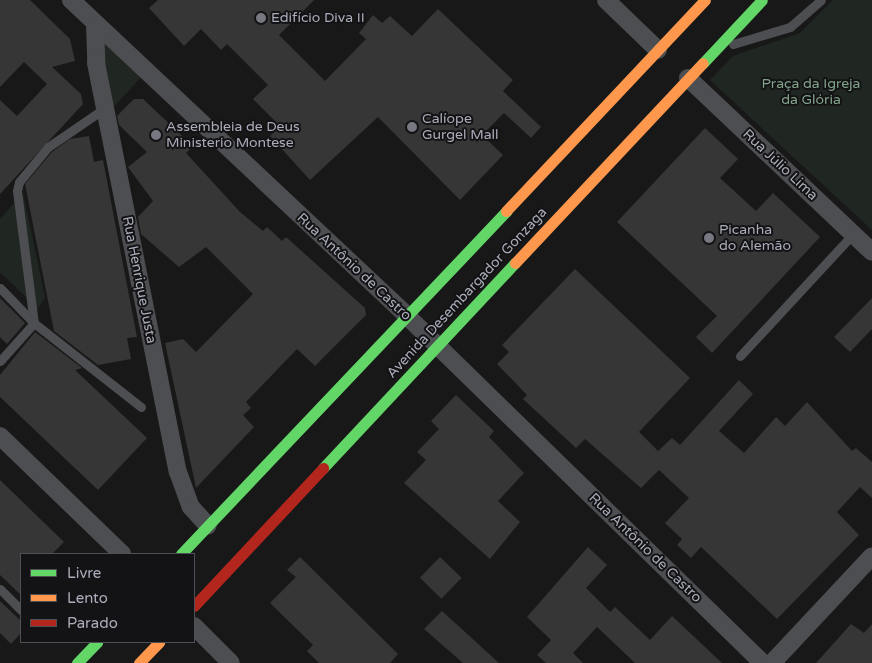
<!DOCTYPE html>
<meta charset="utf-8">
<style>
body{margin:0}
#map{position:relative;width:872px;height:663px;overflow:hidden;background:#181818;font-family:"Varela Round",sans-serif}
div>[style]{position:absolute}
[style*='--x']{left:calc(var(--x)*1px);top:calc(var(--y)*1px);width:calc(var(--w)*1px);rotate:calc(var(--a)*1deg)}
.green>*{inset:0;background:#202722}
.building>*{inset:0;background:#363637;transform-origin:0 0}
.lane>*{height:9px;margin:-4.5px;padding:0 4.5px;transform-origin:4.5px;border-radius:4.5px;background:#4d4e51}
.street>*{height:18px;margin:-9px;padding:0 9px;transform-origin:9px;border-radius:9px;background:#4d4e51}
.fast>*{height:11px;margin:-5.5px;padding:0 5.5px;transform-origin:5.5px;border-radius:5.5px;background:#63d668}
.slow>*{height:11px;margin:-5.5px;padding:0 5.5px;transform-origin:5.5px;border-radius:5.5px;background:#ff974d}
.jam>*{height:11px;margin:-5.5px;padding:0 5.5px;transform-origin:5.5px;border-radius:5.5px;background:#b3261e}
.dots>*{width:14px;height:14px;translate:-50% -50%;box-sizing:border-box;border:2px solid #131214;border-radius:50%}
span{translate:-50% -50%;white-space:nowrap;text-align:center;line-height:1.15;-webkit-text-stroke:4px #131214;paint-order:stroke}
.poi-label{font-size:14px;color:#aaacb9}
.left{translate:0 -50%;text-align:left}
.park-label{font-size:14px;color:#82a38a}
.street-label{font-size:14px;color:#aaacb9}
.legend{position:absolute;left:20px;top:553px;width:175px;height:90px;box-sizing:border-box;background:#131214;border:1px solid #4f5056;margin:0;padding:6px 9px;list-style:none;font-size:15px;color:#aaacb9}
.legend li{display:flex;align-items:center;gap:10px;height:25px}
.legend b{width:25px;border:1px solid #4f5056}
</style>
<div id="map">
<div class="green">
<i style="clip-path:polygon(833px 0,872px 0,872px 230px,710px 80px,733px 56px,800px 33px)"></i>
<i style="clip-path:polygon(103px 37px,143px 75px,110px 111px,103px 62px)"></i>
<i style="clip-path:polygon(23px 193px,45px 297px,38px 309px,0 272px,0 219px)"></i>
</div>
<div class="building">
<i style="clip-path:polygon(0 0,30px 0,70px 39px,75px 61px,52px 67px,81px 94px,83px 104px,0 194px,0 100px,17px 116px,47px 84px,24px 62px,0 87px)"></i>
<i style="clip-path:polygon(158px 0,314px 0,279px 35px,325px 81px,366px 39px,359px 33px,373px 15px,382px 23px,390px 16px,412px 36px,438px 9px,513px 80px,503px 91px,541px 127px,531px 138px,504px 113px,482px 135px,503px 155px,460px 200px,378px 117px,310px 180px,270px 136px,280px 126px,253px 99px,268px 85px,227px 44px,221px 50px,201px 29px,184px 46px,149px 8px)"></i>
<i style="clip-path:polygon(134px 99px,143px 99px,193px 146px,186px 153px,240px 212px,263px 231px,267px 227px,282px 241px,286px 237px,365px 308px,366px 315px,315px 366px,297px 349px,246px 402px,251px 408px,243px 415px,254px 427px,196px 488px,165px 343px,183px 339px,196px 352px,253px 294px,206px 247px,179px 267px,141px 234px,138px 217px,153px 201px,128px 167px,147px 152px,119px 125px,117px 116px)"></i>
<i style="clip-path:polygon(705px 128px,738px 159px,720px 178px,756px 211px,773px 193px,820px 237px,712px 353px,696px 337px,717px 316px,617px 222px)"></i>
<i style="clip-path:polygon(89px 136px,94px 162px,103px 160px,137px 337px,127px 338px,131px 359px,98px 365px,54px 331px,25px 184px,52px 152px,70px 139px)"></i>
<i style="clip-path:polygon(575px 269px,690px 378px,639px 432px,658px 451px,672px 438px,680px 445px,739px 380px,753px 394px,719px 431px,744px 453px,776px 417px,785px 426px,807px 402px,852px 451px,856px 448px,872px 462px,872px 498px,860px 487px,837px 512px,859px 535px,777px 619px,701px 547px,691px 558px,677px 545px,682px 539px,665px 523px,689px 498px,659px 470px,641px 488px,585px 439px,576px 448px,523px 399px,527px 395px,497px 364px,509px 352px,502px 345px)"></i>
<i style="clip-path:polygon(0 298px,25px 323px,7px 344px,0 337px)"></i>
<i style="clip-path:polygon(872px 298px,872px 329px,850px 352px,834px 337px)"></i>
<i style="clip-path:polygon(35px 332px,82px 368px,75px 370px,147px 438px,98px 490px,0 397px,0 375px)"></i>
<i style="clip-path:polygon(456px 395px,494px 431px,489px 437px,524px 473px,498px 501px,520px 522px,490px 559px,404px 483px,426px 460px,417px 452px,439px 429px,431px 421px)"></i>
<i style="clip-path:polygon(0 480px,64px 542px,52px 554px,21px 554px,21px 595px,0 575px)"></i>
<i style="clip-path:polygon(588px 547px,607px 565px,586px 588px,610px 612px,615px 607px,650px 640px,672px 616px,722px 663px,635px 663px,597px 627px,573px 653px,583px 663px,546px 663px,537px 655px,551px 640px,527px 617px)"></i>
<i style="clip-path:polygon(300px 557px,398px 654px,390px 663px,319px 663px,307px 651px,313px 645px,270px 603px,296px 577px,287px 570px)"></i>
<i style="left:440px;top:557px;width:30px;height:29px;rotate:44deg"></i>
<i style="clip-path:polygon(0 601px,21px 621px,21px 633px,11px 644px,0 633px)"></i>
<i style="clip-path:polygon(442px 611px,499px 663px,463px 663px,424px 629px)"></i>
<i style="clip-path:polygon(851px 624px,864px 633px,872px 624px,872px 663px,816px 663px)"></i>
</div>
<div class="lane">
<i style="--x:733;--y:44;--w:59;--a:-16.6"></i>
<i style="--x:790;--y:27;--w:41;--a:-41.1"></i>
<i style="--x:105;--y:108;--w:69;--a:145.6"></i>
<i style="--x:48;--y:147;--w:45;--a:129.6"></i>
<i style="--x:19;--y:182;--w:9;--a:103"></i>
<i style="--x:17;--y:191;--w:133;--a:82.7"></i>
<i style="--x:34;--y:323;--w:136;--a:38.1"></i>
<i style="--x:0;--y:288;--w:49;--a:45.8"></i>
<i style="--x:34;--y:323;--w:51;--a:131.8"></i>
<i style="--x:740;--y:356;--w:166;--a:-47.2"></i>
<i style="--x:0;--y:589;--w:30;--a:45"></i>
</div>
<div class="street">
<i style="--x:71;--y:0;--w:460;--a:43.2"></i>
<i style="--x:406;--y:315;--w:499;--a:44.3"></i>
<i style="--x:606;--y:0;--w:72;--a:43.9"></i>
<i style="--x:95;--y:25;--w:38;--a:88"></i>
<i style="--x:96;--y:63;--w:417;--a:78.7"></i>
<i style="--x:178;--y:472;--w:37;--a:70"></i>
<i style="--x:191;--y:507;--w:25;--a:48"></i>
<i style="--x:688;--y:78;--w:253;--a:43.4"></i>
<i style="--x:0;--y:436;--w:170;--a:44"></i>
<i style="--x:194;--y:626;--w:52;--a:45"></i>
<i style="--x:772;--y:663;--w:146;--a:-46.9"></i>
</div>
<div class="fast">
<i style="--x:703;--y:63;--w:86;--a:-46.9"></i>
<i style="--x:323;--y:468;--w:281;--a:-46.9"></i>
<i style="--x:181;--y:554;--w:473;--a:-46.5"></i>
<i style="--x:77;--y:663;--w:29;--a:-46"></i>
</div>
<div class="slow">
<i style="--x:506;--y:211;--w:290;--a:-46.7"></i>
<i style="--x:515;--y:263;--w:274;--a:-46.8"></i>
<i style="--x:139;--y:663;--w:29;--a:-46"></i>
</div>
<div class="jam">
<i style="--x:194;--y:606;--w:189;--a:-46.9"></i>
</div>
<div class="dots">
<i style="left:261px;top:18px;background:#777881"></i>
<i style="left:412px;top:127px;background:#777881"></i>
<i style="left:156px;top:135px;background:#777881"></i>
<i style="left:709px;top:238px;background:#777881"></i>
</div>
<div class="poi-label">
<span class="left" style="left:271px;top:18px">Edifício Diva II</span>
<span class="left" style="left:422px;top:127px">Calíope<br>Gurgel Mall</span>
<span class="left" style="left:166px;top:135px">Assembleia de Deus<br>Ministerio Montese</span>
<span class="left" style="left:719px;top:238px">Picanha<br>do Alemão</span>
</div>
<div class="park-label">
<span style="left:811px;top:92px">Praça da Igreja<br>da Glória</span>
</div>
<div class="street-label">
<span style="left:780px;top:165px;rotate:43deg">Rua Júlio Lima</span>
<span style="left:354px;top:267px;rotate:43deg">Rua Antônio de Castro</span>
<span style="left:139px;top:280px;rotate:79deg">Rua Henrique Justa</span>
<span style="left:467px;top:293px;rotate:-47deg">Avenida Desembargador Gonzaga</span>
<span style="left:645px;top:548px;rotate:44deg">Rua Antônio de Castro</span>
</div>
<ul class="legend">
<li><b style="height:6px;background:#63d668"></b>Livre</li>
<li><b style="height:6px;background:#ff974d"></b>Lento</li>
<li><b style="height:6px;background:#b3261e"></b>Parado</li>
</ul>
</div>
